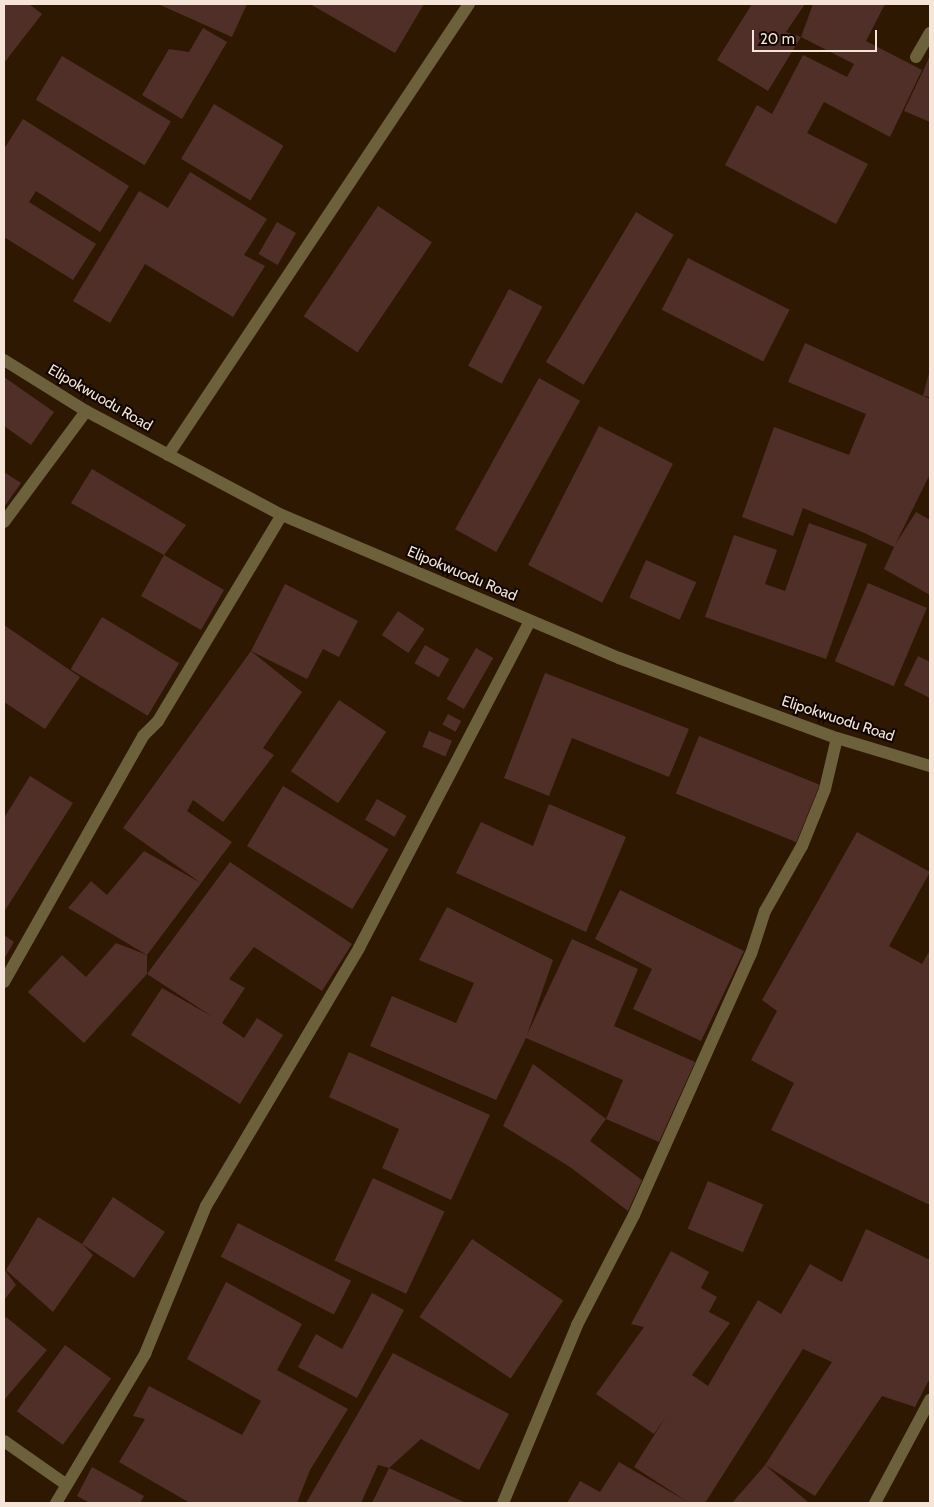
<!DOCTYPE html>
<style>
body{margin:0}
#map{position:relative;width:934px;height:1507px;overflow:hidden;background:#2e1802;font-family:Cabin,sans-serif}
div>[style]{position:absolute}
[style*='--x']{left:calc(var(--x)*1px);top:calc(var(--y)*1px);width:calc(var(--w)*1px);rotate:calc(var(--a)*1deg)}
.building>*{inset:0;background:#502f28;transform-origin:0 0}
.minor>*{height:12px;margin:-6px;padding:0 6px;transform-origin:6px;border-radius:6px;background:#6c613a}
span{translate:-50% -50%;white-space:nowrap;text-align:center;line-height:1.15;-webkit-text-stroke:4px #0f0601;paint-order:stroke}
.street-label{font-size:15px;color:#f5e5d8}
.frame{position:absolute;inset:0;border:5px solid #f5e5d8;pointer-events:none}
.scale{position:absolute;left:752px;top:30px;width:125px;height:22px;box-sizing:border-box;border:2px solid #f5e5d8;border-top:0;padding-left:6px;font-size:15px;line-height:18px;white-space:nowrap;color:#f5e5d8;-webkit-text-stroke:4px #0f0601;paint-order:stroke}
</style>
<div id="map">
<div class="building">
<i style="clip-path:polygon(4px 4px,29px 4px,42px 14px,4px 63px)"></i>
<i style="clip-path:polygon(158px 4px,247px 4px,232px 37px)"></i>
<i style="clip-path:polygon(310px 4px,424px 4px,395px 53px)"></i>
<i style="clip-path:polygon(752px 4px,805px 4px,786px 32px,801px 37px,768px 91px,717px 60px)"></i>
<i style="clip-path:polygon(813px 4px,885px 4px,866px 41px,922px 70px,890px 137px,824px 102px,807px 133px,868px 164px,836px 224px,725px 165px,757px 105px,772px 114px,803px 55px,847px 77px,854px 64px,801px 37px)"></i>
<i style="clip-path:polygon(203px 28px,227px 42px,182px 119px,142px 95px,169px 49px,189px 52px)"></i>
<i style="left:62px;top:56px;width:127px;height:51px;rotate:31deg"></i>
<i style="clip-path:polygon(930px 56px,930px 122px,904px 111px)"></i>
<i style="left:214px;top:104px;width:81px;height:64px;rotate:31deg"></i>
<i style="clip-path:polygon(23px 119px,129px 186px,100px 232px,36px 191px,29px 202px,96px 244px,73px 280px,4px 237px,4px 149px)"></i>
<i style="clip-path:polygon(190px 172px,267px 219px,244px 255px,265px 266px,233px 317px,145px 264px,110px 323px,73px 301px,139px 191px,168px 208px)"></i>
<i style="left:378px;top:206px;width:65px;height:133px;rotate:34deg"></i>
<i style="left:636px;top:212px;width:44px;height:175px;rotate:31deg"></i>
<i style="left:277px;top:222px;width:22px;height:37px;rotate:30deg"></i>
<i style="left:688px;top:258px;width:114px;height:58px;rotate:27deg"></i>
<i style="left:509px;top:289px;width:38px;height:87px;rotate:28deg"></i>
<i style="clip-path:polygon(805px 343px,923px 396px,930px 369px,930px 397px,923px 396px,930px 399px,930px 474px,895px 545px,916px 512px,930px 520px,930px 595px,884px 569px,894px 547px,860px 531px,803px 508px,793px 536px,742px 517px,774px 427px,849px 455px,866px 414px,788px 382px)"></i>
<i style="clip-path:polygon(4px 377px,54px 412px,31px 445px,4px 426px)"></i>
<i style="left:539px;top:378px;width:47px;height:173px;rotate:29deg"></i>
<i style="left:599px;top:426px;width:83px;height:156px;rotate:27deg"></i>
<i style="clip-path:polygon(92px 469px,186px 525px,164px 555px,224px 590px,201px 630px,141px 596px,164px 555px,71px 503px)"></i>
<i style="clip-path:polygon(4px 472px,21px 483px,4px 507px)"></i>
<i style="clip-path:polygon(809px 523px,867px 544px,826px 659px,705px 617px,734px 535px,777px 550px,765px 584px,785px 591px)"></i>
<i style="left:646px;top:560px;width:55px;height:41px;rotate:24deg"></i>
<i style="left:868px;top:583px;width:64px;height:85px;rotate:23deg"></i>
<i style="clip-path:polygon(285px 584px,358px 621px,339px 657px,323px 649px,307px 679px,251px 651px)"></i>
<i style="left:398px;top:611px;width:32px;height:29px;rotate:34deg"></i>
<i style="left:102px;top:617px;width:90px;height:61px;rotate:31deg"></i>
<i style="clip-path:polygon(4px 625px,80px 677px,45px 729px,4px 702px)"></i>
<i style="left:425px;top:645px;width:28px;height:21px;rotate:30deg"></i>
<i style="left:476px;top:648px;width:20px;height:59px;rotate:30deg"></i>
<i style="clip-path:polygon(251px 651px,302px 692px,263px 748px,274px 755px,223px 822px,193px 800px,187px 811px,232px 842px,147px 955px,68px 908px,91px 881px,107px 895px,144px 851px,201px 883px,123px 828px)"></i>
<i style="clip-path:polygon(918px 656px,930px 662px,930px 698px,904px 685px)"></i>
<i style="clip-path:polygon(545px 673px,689px 729px,669px 777px,572px 738px,549px 796px,504px 778px)"></i>
<i style="left:339px;top:700px;width:57px;height:86px;rotate:34deg"></i>
<i style="left:448px;top:714px;width:15px;height:12px;rotate:28deg"></i>
<i style="left:429px;top:731px;width:25px;height:17px;rotate:23deg"></i>
<i style="left:699px;top:736px;width:130px;height:62px;rotate:22deg"></i>
<i style="clip-path:polygon(30px 776px,73px 803px,4px 912px,4px 818px)"></i>
<i style="left:283px;top:786px;width:123px;height:70px;rotate:31deg"></i>
<i style="left:377px;top:799px;width:34px;height:24px;rotate:30deg"></i>
<i style="clip-path:polygon(549px 804px,626px 837px,586px 932px,456px 873px,481px 822px,533px 846px)"></i>
<i style="clip-path:polygon(857px 832px,930px 872px,889px 946px,922px 964px,930px 950px,930px 1205px,771px 1130px,794px 1083px,751px 1060px,777px 1011px,762px 1000px)"></i>
<i style="clip-path:polygon(230px 862px,352px 944px,322px 991px,254px 947px,229px 979px,245px 988px,222px 1023px,244px 1038px,257px 1018px,283px 1035px,240px 1104px,131px 1035px,162px 988px,213px 1017px,147px 974px)"></i>
<i style="clip-path:polygon(620px 890px,744px 951px,701px 1041px,633px 1009px,652px 969px,595px 939px)"></i>
<i style="clip-path:polygon(447px 907px,553px 960px,527px 1035px,572px 939px,638px 969px,614px 1026px,695px 1062px,659px 1142px,606px 1119px,623px 1080px,526px 1038px,496px 1100px,370px 1046px,392px 996px,456px 1023px,474px 983px,419px 960px)"></i>
<i style="clip-path:polygon(4px 935px,14px 942px,4px 959px)"></i>
<i style="clip-path:polygon(116px 943px,147px 955px,147px 974px,84px 1043px,28px 992px,62px 955px,86px 977px)"></i>
<i style="clip-path:polygon(349px 1052px,490px 1115px,451px 1200px,382px 1168px,399px 1129px,329px 1097px)"></i>
<i style="clip-path:polygon(533px 1064px,606px 1119px,590px 1141px,642px 1180px,628px 1211px,570px 1167px,503px 1126px)"></i>
<i style="left:373px;top:1178px;width:79px;height:91px;rotate:25deg"></i>
<i style="left:708px;top:1181px;width:60px;height:52px;rotate:23deg"></i>
<i style="clip-path:polygon(113px 1197px,165px 1232px,134px 1278px,82px 1244px,93px 1255px,53px 1312px,6px 1270px,38px 1217px,82px 1244px)"></i>
<i style="left:238px;top:1223px;width:127px;height:38px;rotate:27deg"></i>
<i style="clip-path:polygon(866px 1229px,930px 1260px,930px 1378px,915px 1407px,882px 1396px,815px 1496px,765px 1465px,809px 1503px,732px 1503px,765px 1465px,832px 1362px,803px 1349px,705px 1503px,567px 1503px,580px 1481px,600px 1492px,619px 1462px,688px 1502px,634px 1467px,667px 1415px,654px 1434px,596px 1394px,644px 1327px,631px 1324px,671px 1251px,709px 1272px,701px 1288px,717px 1297px,709px 1312px,730px 1323px,692px 1375px,708px 1386px,758px 1300px,781px 1314px,810px 1264px,842px 1282px)"></i>
<i style="left:472px;top:1239px;width:110px;height:94px;rotate:34deg"></i>
<i style="clip-path:polygon(4px 1269px,16px 1285px,4px 1300px)"></i>
<i style="clip-path:polygon(226px 1282px,302px 1324px,277px 1370px,348px 1409px,310px 1470px,297px 1503px,190px 1503px,119px 1462px,145px 1419px,133px 1416px,149px 1386px,242px 1435px,261px 1401px,187px 1359px)"></i>
<i style="clip-path:polygon(372px 1293px,404px 1310px,357px 1398px,298px 1367px,316px 1334px,342px 1349px)"></i>
<i style="clip-path:polygon(6px 1317px,47px 1350px,4px 1400px,4px 1319px)"></i>
<i style="left:65px;top:1345px;width:57px;height:82px;rotate:36deg"></i>
<i style="clip-path:polygon(393px 1353px,509px 1414px,479px 1470px,421px 1439px,389px 1468px,378px 1465px,361px 1503px,306px 1503px)"></i>
<i style="clip-path:polygon(92px 1467px,144px 1496px,140px 1503px,90px 1503px,77px 1496px)"></i>
<i style="clip-path:polygon(389px 1468px,466px 1503px,372px 1503px)"></i>
</div>
<div class="minor">
<i style="--x:916;--y:57;--w:28;--a:-60"></i>
<i style="--x:4;--y:360;--w:97;--a:31.9"></i>
<i style="--x:86;--y:411;--w:222;--a:28"></i>
<i style="--x:282;--y:515;--w:366;--a:23"></i>
<i style="--x:619;--y:658;--w:232;--a:20.2"></i>
<i style="--x:837;--y:738;--w:97;--a:16.8"></i>
<i style="--x:168;--y:455;--w:542;--a:-56.28"></i>
<i style="--x:4;--y:522;--w:138;--a:-53.5"></i>
<i style="--x:4;--y:982;--w:283;--a:-60.5"></i>
<i style="--x:143;--y:736;--w:21;--a:-45"></i>
<i style="--x:158;--y:721;--w:240;--a:-59"></i>
<i style="--x:4;--y:1441;--w:73;--a:35"></i>
<i style="--x:56;--y:1503;--w:174;--a:-59.1"></i>
<i style="--x:145;--y:1354;--w:160;--a:-67.6"></i>
<i style="--x:206;--y:1206;--w:300;--a:-59.3"></i>
<i style="--x:359;--y:948;--w:369;--a:-62.4"></i>
<i style="--x:503;--y:1503;--w:193;--a:-67.4"></i>
<i style="--x:577;--y:1325;--w:124;--a:-62.6"></i>
<i style="--x:634;--y:1215;--w:286;--a:-65.9"></i>
<i style="--x:751;--y:954;--w:45;--a:-72"></i>
<i style="--x:765;--y:911;--w:75;--a:-60.4"></i>
<i style="--x:802;--y:846;--w:61;--a:-68"></i>
<i style="--x:825;--y:789;--w:52;--a:-76.8"></i>
<i style="--x:875;--y:1503;--w:117;--a:-61.9"></i>
</div>
<div class="street-label">
<span style="left:100px;top:398px;rotate:30deg">Elipokwuodu Road</span>
<span style="left:462px;top:574px;rotate:23deg">Elipokwuodu Road</span>
<span style="left:838px;top:719px;rotate:18deg">Elipokwuodu Road</span>
</div>
<div class="frame"></div>
<div class="scale">20 m</div>
</div>
